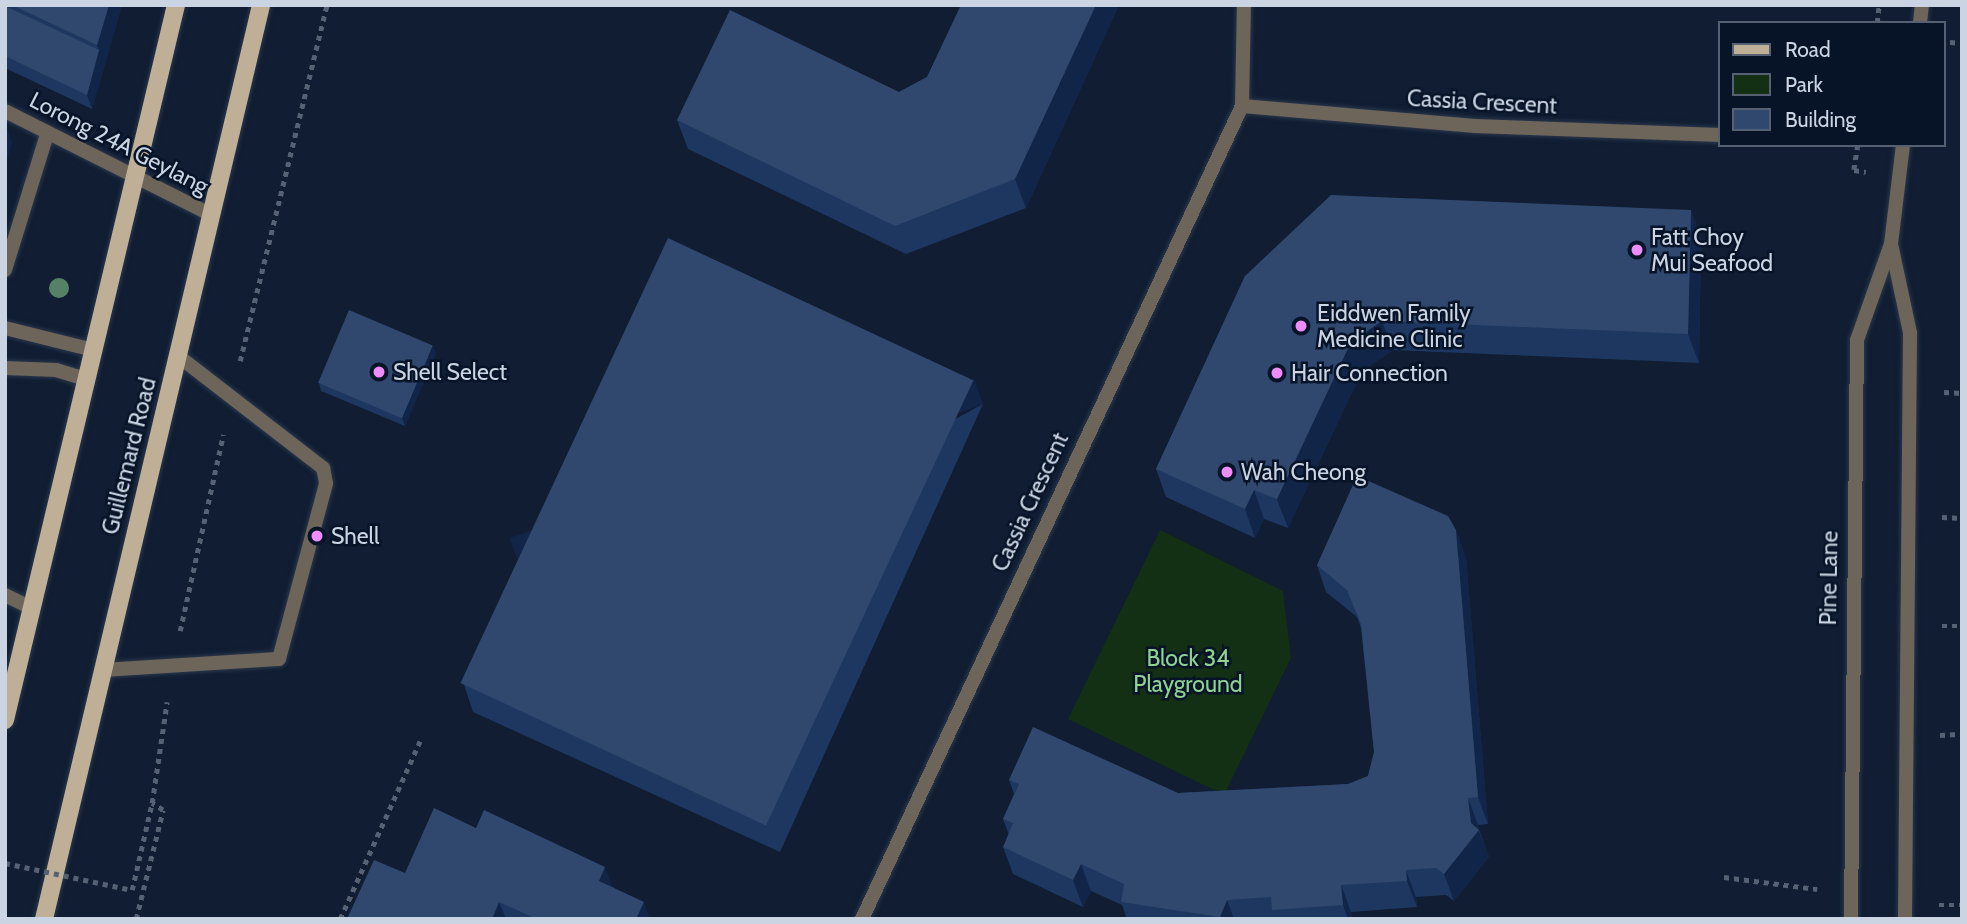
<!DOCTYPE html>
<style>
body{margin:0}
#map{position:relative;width:1967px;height:924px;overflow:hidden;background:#101d32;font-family:Cabin,sans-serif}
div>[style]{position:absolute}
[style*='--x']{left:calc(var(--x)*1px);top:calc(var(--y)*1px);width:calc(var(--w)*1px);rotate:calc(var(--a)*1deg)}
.green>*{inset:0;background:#132f14}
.path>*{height:4.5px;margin-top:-2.25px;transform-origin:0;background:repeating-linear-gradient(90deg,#566274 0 5px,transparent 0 10px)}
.roads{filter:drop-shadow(0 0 2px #2a374b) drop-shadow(0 0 2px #2a374b)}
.lane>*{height:14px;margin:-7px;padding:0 7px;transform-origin:7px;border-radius:7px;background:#6d655a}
.street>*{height:14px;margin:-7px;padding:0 7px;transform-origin:7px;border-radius:7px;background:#6d655a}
.primary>*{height:18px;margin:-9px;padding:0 9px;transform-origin:9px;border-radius:9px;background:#bfaf97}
.path-bridge>*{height:4.5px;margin-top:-2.25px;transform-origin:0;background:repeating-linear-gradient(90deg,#566274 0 5px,transparent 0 10px)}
.trees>*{width:20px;height:20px;margin:-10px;border-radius:50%;background:#568166}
.wall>*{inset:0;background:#1d3760}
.shaded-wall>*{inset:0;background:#102548;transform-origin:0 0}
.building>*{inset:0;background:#30486e;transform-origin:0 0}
.dots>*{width:19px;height:19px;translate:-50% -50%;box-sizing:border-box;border:4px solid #071428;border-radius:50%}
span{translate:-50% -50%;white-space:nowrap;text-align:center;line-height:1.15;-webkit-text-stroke:5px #071428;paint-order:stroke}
.street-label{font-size:23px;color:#cad4e2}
.poi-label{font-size:23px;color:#cad4e2}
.left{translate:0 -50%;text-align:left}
.park-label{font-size:23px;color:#90d290}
.frame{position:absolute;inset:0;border:7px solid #cad4e2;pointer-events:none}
.legend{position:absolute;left:1718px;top:21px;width:228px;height:126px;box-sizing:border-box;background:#071428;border:2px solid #556172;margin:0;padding:9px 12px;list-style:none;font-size:21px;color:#cad4e2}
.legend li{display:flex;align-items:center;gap:14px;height:35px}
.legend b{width:35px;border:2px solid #556172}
</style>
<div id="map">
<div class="green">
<i style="clip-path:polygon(1160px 530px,1283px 591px,1291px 658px,1224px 795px,1068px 719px)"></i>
</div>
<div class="path">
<i style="--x:1877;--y:23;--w:18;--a:-84"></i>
<i style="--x:1950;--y:42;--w:12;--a:5"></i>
<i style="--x:1858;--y:145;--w:25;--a:99"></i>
<i style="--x:1854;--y:170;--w:12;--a:9"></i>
<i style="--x:240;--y:361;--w:366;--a:-76.3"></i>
<i style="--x:1944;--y:392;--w:18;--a:3"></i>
<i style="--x:1942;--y:517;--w:20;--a:3"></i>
<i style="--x:1942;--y:626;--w:20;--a:0"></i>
<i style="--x:180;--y:631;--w:201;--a:-77.6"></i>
<i style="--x:1940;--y:735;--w:22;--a:-3"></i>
<i style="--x:1724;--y:877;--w:94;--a:7.4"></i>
<i style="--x:132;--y:890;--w:89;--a:-77.1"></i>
<i style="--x:1939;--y:905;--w:23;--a:0"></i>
<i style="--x:136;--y:919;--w:112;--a:-76.1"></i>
<i style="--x:163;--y:810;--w:13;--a:-148"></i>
<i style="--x:152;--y:803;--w:102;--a:-81.6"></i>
<i style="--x:340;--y:919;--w:195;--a:-65.8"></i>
</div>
<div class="roads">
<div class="lane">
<i style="--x:5;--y:270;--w:142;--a:-72.8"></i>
<i style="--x:5;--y:368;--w:51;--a:2.2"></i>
<i style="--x:56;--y:370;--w:31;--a:17"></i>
<i style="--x:5;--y:595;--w:30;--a:26"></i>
<i style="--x:102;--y:670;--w:177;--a:-3.6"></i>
<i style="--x:279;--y:659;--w:182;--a:-75"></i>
<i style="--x:326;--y:483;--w:15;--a:-101"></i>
<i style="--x:323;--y:468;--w:183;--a:-142.3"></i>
</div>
<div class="street">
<i style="--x:1920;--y:23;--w:18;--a:-84"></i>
<i style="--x:1242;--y:106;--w:234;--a:4.9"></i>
<i style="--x:1475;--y:126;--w:245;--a:2.1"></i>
<i style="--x:5;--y:111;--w:232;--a:26.7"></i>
<i style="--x:1891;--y:244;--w:91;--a:77.9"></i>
<i style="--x:1910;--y:333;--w:586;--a:90.49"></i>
<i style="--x:5;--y:328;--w:91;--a:14"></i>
<i style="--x:862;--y:919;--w:897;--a:-64.95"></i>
<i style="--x:1242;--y:106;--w:101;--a:-88.9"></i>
<i style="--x:1851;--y:919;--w:579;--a:-89.41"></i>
<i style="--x:1857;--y:340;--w:102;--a:-70.5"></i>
<i style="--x:1891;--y:244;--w:100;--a:-83.1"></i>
</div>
<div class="primary">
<i style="--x:5;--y:720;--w:735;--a:-76.55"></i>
<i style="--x:44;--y:919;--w:939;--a:-76.64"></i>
</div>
</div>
<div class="path-bridge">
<i style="--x:5;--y:863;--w:130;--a:12"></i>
</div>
<div class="trees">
<i style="left:59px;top:288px"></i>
</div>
<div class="wall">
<i style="clip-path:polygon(5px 5px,122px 5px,92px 109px,5px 68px)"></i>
<i style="clip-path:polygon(961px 5px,1119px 5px,1026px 208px,906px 254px,688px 149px,677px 120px,899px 92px,927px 77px)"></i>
<i style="clip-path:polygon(1691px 210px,1701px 239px,1699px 363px,1393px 350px,1362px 371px,1288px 528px,1264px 519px,1255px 538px,1166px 497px,1156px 469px,1245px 276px)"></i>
<i style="clip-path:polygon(436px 353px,405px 426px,321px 391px,319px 383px)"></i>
<i style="clip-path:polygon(983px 404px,780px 852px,473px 712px,464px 685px)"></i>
<i style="clip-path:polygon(1466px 557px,1488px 824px,1478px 825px,1479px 829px,1489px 857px,1454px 901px,1446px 895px,1416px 897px,1417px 907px,1351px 912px,1352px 919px,1127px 919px,1122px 905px,1091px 891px,1083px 907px,1013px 874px,1003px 847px,1009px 835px,1003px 819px,1014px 794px,1009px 780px,1178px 793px,1348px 784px,1368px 776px,1374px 752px,1361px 628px,1357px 617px,1326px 592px,1317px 565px)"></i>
<i style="clip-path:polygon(476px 828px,613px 887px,650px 919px,347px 919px,405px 873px)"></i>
</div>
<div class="shaded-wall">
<i style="clip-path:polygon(109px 5px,122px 5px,92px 109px,87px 95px,99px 50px,97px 45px)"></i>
<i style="clip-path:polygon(1096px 5px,1119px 5px,1026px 208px,1015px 179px)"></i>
<i style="clip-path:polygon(7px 128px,12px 143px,5px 167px,5px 134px)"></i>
<i style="clip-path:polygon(1691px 210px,1701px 239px,1699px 363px,1688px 334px)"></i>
<i style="clip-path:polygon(1382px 321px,1393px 350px,1362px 371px,1288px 528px,1277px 499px,1351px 342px)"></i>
<i style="clip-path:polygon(433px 345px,436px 353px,405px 426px,402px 418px)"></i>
<i style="left:974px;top:378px;width:28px;height:491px;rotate:71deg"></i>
<i style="clip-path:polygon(1254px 490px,1264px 519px,1255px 538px,1245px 509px)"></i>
<i style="clip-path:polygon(1456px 530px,1466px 557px,1488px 824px,1478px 797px)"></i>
<i style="clip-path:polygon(1468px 798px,1478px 825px,1479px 831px,1489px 857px,1454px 901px,1444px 874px,1471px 823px)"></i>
<i style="clip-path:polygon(1081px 864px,1091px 891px,1083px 907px,1073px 880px)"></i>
<i style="clip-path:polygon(605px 867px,616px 896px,599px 881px)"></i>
<i style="clip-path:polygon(1406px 870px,1416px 897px,1417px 907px,1407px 881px)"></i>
<i style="clip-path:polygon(1341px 885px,1351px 912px,1352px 919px,1348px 919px,1343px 905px)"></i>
<i style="clip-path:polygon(1227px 900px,1234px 919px,1220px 919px,1220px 917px)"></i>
<i style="clip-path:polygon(499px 902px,506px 919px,492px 919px)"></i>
<i style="clip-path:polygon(644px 902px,650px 919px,636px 919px)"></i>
</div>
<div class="building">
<i style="clip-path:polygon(12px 5px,109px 5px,97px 45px)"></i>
<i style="clip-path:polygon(961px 5px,1096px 5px,1015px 179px,895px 226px,677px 120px,730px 10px,899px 92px,927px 77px)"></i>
<i style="clip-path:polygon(5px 6px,99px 50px,87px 95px,5px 56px)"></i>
<i style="clip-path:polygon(1331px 195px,1691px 210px,1688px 334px,1382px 321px,1351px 342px,1277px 499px,1254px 490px,1245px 509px,1156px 469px,1245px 276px)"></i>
<i style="left:668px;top:238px;width:337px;height:491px;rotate:25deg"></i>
<i style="left:349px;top:310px;width:91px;height:79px;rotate:23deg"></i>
<i style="clip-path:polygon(1357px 476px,1448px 516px,1456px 530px,1478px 797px,1468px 798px,1471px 823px,1479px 830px,1444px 874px,1436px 868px,1406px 870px,1407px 881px,1341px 885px,1343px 905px,1272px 910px,1271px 897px,1227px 900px,1220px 917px,1121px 902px,1124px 884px,1081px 864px,1073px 880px,1003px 847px,1013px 823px,1003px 819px,1019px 784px,1009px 780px,1033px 727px,1178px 793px,1348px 784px,1368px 776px,1374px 752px,1361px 624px,1347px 590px,1317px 565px)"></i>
<i style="clip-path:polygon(434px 808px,476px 828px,484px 810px,605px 867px,599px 881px,644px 902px,636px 919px,537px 919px,499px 902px,492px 919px,347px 919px,374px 860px,405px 873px)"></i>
</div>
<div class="dots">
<i style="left:1637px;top:250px;background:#ed8cfa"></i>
<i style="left:1301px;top:326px;background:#ed8cfa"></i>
<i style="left:379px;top:372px;background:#ed8cfa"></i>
<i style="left:1277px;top:373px;background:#ed8cfa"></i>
<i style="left:1227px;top:472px;background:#ed8cfa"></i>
<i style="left:317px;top:536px;background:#ed8cfa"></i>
</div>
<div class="street-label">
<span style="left:1482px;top:102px;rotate:3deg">Cassia Crescent</span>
<span style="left:119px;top:143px;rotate:27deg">Lorong 24A Geylang</span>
<span style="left:129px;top:456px;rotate:-76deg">Guillemard Road</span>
<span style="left:1030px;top:502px;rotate:-65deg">Cassia Crescent</span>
<span style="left:1829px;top:578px;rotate:-89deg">Pine Lane</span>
</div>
<div class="poi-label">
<span class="left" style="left:1651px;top:250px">Fatt Choy<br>Mui Seafood</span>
<span class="left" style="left:1317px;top:326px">Eiddwen Family<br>Medicine Clinic</span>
<span class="left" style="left:393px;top:372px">Shell Select</span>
<span class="left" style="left:1291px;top:373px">Hair Connection</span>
<span class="left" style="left:1241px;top:472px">Wah Cheong</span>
<span class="left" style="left:331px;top:536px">Shell</span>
</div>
<div class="park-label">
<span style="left:1188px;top:671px">Block 34<br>Playground</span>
</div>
<div class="frame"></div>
<ul class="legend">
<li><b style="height:9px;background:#bfaf97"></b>Road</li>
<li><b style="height:19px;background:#132f14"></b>Park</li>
<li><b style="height:19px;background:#30486e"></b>Building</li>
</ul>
</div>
